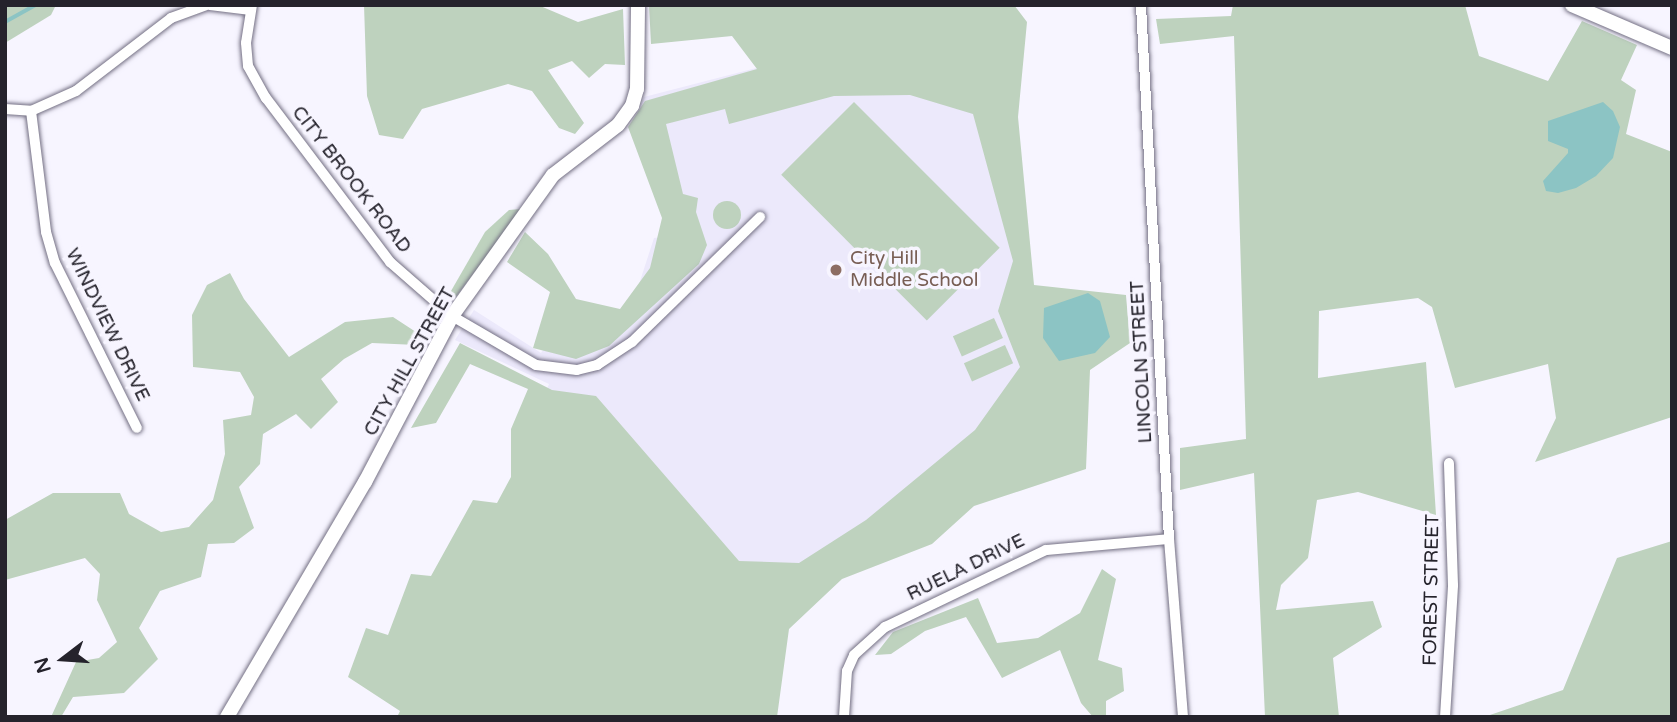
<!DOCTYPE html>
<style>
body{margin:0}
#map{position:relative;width:1677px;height:722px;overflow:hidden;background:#f7f5ff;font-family:"Varela Round",sans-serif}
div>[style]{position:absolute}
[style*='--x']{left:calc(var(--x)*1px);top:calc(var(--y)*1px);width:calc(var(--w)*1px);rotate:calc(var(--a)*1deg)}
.built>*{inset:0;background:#ece9fb}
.green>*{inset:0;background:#bed2be;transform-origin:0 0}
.round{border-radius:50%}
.water>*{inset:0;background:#8cc4c4}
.stream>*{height:3.5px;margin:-1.75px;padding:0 1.75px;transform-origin:1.75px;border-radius:1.75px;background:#8cc4c4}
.roads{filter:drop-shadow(0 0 2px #736f83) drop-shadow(0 0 2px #736f83)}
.street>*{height:10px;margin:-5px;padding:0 5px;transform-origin:5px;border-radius:5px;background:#fff}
.secondary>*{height:14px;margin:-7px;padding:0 7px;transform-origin:7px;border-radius:7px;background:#fff}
.dots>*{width:19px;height:19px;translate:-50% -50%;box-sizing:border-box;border:4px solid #f7f5ff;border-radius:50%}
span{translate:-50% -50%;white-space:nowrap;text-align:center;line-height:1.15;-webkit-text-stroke:7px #f7f5ff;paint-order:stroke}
.street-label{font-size:19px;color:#25232c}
.education-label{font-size:19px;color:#785e54}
.left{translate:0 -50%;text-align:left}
.frame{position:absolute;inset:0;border:7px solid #25232c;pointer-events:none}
.north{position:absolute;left:28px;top:624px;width:70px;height:70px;-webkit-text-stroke:5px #f7f5ff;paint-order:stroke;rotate:253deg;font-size:19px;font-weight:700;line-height:28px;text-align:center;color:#25232c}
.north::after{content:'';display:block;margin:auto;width:24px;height:32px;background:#25232c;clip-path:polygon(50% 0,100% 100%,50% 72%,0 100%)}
</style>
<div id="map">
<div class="built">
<i style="clip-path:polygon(1001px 5px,1046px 415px,909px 544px,757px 582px,504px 499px,549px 384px,455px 340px,474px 310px,541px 353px,574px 302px,628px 318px,654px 238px,671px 236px,632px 128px,644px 97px)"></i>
</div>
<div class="green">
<i style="clip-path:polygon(5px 5px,56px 5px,51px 15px,5px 43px)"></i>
<i style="clip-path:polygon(364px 5px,538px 5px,578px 22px,623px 9px,625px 65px,605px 64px,589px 78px,572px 61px,548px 70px,584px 123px,575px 134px,559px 128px,532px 91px,508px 84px,422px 109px,403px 139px,379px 135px,367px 96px)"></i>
<i style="clip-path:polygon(649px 5px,1014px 5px,1027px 22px,1018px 117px,1034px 285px,1126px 295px,1130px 343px,1090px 370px,1086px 469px,974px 506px,932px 544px,842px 579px,789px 629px,777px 717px,397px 717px,400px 711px,348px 677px,366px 628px,388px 635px,411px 574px,431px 576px,473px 500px,497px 503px,511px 477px,511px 429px,528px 389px,470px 364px,436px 423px,411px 428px,460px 343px,552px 390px,596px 396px,739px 561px,799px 563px,866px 520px,975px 430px,1020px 367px,998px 311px,1013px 261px,973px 114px,910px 95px,834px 96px,729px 124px,725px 109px,666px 124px,683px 194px,698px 198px,696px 212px,707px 245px,699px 264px,609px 346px,576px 359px,533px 348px,550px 292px,507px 262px,525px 232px,548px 254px,576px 299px,620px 309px,650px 268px,662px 218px,628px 127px,645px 101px,757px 69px,732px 36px,651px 44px)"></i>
<i style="clip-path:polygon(1233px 5px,1465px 5px,1479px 56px,1548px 81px,1582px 21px,1637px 45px,1621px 80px,1636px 90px,1626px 134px,1672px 152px,1672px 417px,1535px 462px,1556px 418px,1548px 364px,1455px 388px,1432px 307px,1418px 298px,1319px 311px,1318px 378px,1426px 362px,1436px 515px,1358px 492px,1317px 500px,1308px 558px,1281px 585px,1276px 610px,1373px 601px,1382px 627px,1333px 658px,1339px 717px,1265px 717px,1254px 473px,1180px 490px,1180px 448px,1246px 439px,1234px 36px,1160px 44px,1156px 19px,1231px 16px)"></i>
<i style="left:854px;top:102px;width:206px;height:103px;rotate:45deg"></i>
<i class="round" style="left:713px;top:201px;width:28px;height:28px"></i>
<i style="clip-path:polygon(521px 209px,489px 253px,455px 298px,451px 291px,485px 232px,509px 210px)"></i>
<i style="clip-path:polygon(230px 273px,244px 299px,289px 357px,345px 322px,393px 317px,419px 334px,417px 345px,372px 343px,344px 359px,321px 379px,338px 402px,311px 429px,296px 414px,263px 434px,260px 464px,239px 487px,254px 528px,234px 543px,208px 544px,201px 577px,160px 591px,139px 628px,158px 659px,124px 693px,73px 697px,61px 717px,51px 717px,76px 662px,99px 658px,117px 642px,97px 600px,100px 574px,85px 558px,5px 580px,5px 520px,53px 493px,120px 493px,129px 514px,161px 532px,189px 527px,213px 500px,225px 454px,223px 420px,251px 415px,254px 397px,240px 372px,193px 367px,192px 315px,207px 285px)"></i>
<i style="left:994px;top:318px;width:22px;height:45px;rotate:66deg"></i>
<i style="left:1005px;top:345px;width:20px;height:45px;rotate:66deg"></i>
<i style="clip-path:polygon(1672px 541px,1672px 717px,1484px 717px,1563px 690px,1617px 558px)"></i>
<i style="clip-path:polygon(1102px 569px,1116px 579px,1098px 660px,1122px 668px,1124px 691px,1106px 701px,1106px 717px,1093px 717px,1081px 703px,1060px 650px,1002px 678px,966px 617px,925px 631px,891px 654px,875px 655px,893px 632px,978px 598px,997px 643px,1038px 638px,1080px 613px)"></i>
</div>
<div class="water">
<i style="clip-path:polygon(1603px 102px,1613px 111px,1620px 127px,1613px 158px,1596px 176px,1576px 188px,1558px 193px,1546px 191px,1543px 181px,1568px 153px,1568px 149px,1548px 141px,1548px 121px)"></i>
<i style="clip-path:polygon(1088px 293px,1100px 301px,1110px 337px,1095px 353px,1059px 361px,1043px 338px,1044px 308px)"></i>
</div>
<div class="stream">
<i style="--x:5;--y:22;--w:35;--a:-29"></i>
</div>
<div class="roads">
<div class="street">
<i style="--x:210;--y:5;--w:41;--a:7"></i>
<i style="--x:252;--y:5;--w:38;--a:99"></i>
<i style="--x:246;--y:43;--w:23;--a:85"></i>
<i style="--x:248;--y:66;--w:37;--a:61"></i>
<i style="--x:266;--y:98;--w:206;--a:52.9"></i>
<i style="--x:390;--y:262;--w:82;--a:41.1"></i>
<i style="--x:452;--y:316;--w:97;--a:30.3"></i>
<i style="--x:536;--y:365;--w:41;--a:7"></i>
<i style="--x:577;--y:370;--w:21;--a:-14"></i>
<i style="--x:597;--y:365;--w:42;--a:-33.3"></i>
<i style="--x:632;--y:342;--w:179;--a:-44.3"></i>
<i style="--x:1141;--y:5;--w:535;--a:87"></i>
<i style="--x:1169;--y:539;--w:179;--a:85.5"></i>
<i style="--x:5;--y:109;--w:26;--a:4"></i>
<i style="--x:31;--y:111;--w:49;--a:-24"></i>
<i style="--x:76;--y:91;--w:120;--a:-37.5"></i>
<i style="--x:171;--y:18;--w:37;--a:-20"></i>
<i style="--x:31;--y:111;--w:122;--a:82.9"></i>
<i style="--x:46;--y:232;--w:32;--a:74"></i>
<i style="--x:55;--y:263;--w:184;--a:63.6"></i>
<i style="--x:844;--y:717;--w:46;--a:-86.3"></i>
<i style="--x:847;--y:671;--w:17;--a:-66"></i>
<i style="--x:854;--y:655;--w:42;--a:-42.1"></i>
<i style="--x:885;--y:627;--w:178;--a:-25.6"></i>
<i style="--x:1046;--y:550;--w:123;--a:-5.1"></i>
<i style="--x:1445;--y:717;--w:132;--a:-86.5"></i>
<i style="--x:1453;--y:585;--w:122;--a:-91.9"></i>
</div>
<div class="secondary">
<i style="--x:1572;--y:5;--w:109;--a:23.3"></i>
<i style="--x:227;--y:717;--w:273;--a:-59.6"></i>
<i style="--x:365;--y:482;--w:187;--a:-62.3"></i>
<i style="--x:452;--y:316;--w:173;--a:-54.4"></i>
<i style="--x:553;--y:175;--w:82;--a:-37.6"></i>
<i style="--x:618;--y:125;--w:24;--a:-54"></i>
<i style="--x:632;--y:106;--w:18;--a:-74"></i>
<i style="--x:637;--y:89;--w:84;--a:-89.3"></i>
</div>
</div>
<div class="dots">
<i style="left:836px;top:270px;background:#8d6e63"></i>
</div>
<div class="street-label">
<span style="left:351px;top:180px;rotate:52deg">CITY BROOK ROAD</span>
<span style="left:107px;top:325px;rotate:64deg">WINDVIEW DRIVE</span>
<span style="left:410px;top:362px;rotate:-61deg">CITY HILL STREET</span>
<span style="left:1142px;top:362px;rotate:-93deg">LINCOLN STREET</span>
<span style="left:966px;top:568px;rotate:-26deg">RUELA DRIVE</span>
<span style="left:1432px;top:590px;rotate:-89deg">FOREST STREET</span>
</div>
<div class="education-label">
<span class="left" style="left:850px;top:270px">City Hill<br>Middle School</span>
</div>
<div class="frame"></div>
<div class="north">N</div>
</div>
